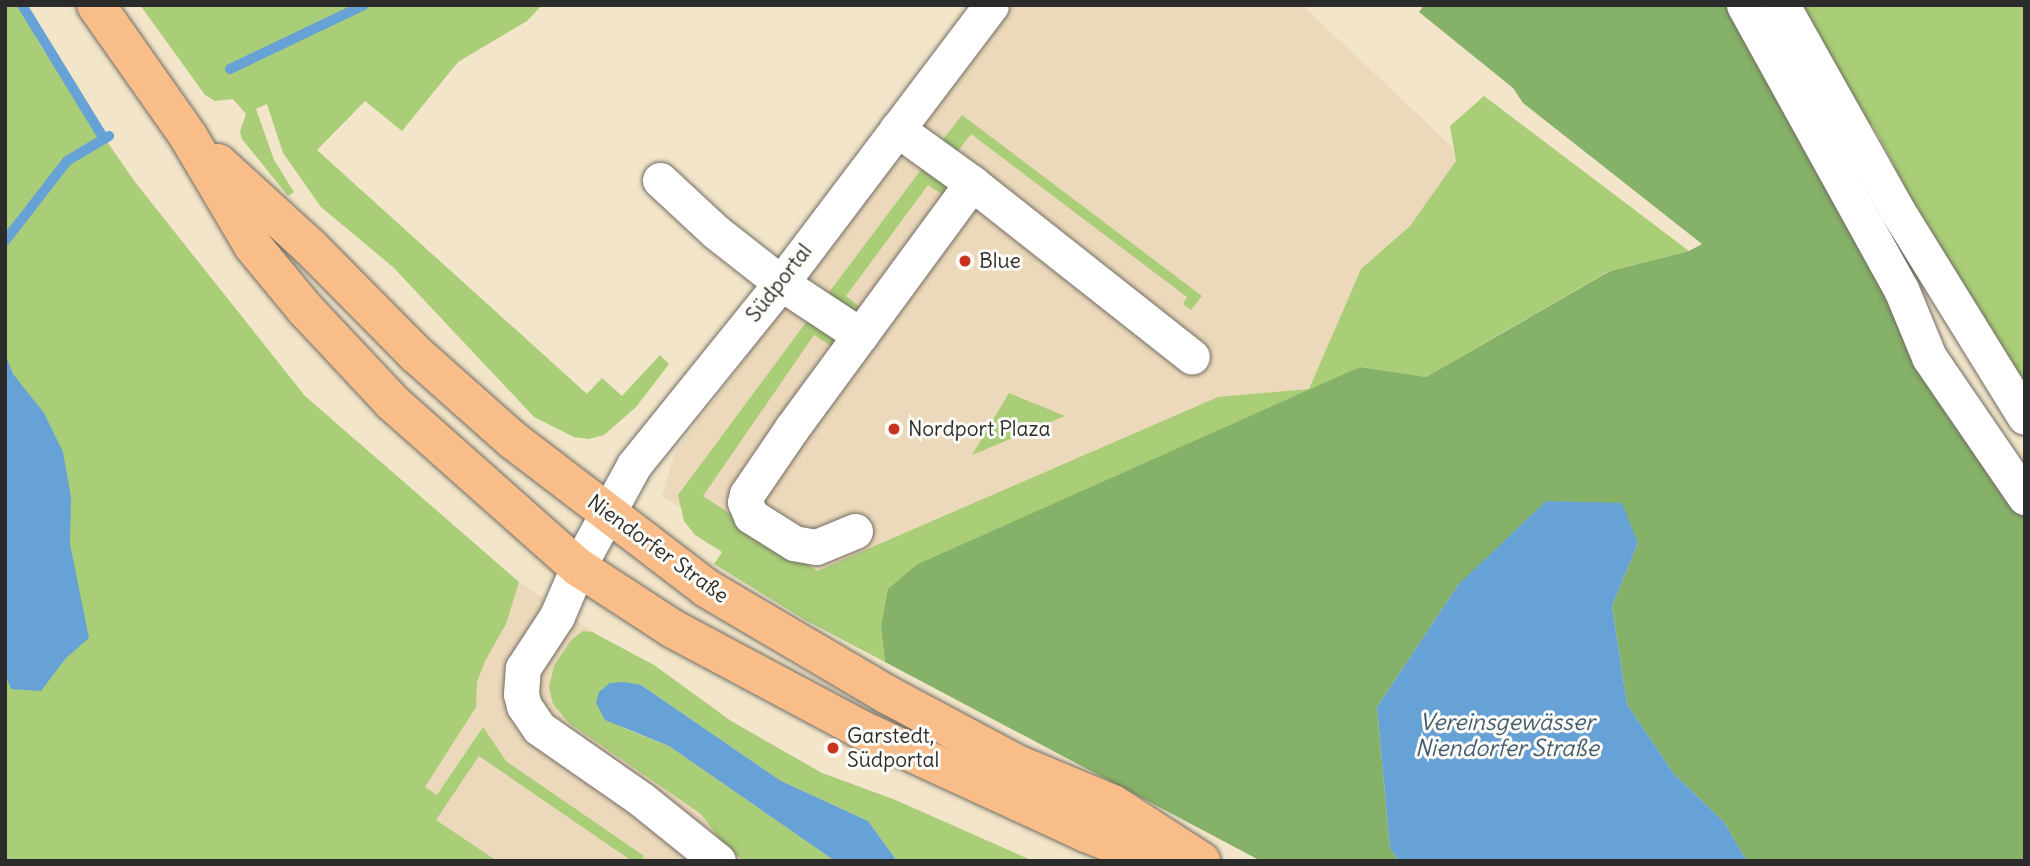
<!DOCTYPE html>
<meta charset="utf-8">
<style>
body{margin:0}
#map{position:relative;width:2030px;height:866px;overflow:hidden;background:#f2e5ca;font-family:Delius,sans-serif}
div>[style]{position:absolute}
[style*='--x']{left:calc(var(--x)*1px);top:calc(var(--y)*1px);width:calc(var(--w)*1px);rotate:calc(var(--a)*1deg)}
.built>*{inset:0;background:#ecd8ba}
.green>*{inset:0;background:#a9ce77}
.forest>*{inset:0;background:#86b168}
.water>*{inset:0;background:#67a2d7}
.stream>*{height:10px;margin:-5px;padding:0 5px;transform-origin:5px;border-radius:5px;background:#67a2d7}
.roads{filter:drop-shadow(0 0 2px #716c63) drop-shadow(0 0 2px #716c63)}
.minor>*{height:35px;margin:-17.5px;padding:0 17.5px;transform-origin:17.5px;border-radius:17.5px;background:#fff}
.major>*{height:38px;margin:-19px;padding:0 19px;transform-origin:19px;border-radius:19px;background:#f8bd88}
.dots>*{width:19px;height:19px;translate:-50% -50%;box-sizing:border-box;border:4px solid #fdfcf7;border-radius:50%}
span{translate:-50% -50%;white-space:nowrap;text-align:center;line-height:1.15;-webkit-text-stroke:6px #fdfcf7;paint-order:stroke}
.poi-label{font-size:21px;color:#2b2b2b}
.left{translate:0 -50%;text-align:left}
.street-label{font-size:21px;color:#2b2b2b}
.water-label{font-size:23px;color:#435b70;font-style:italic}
.frame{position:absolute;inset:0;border:7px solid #2b2b2b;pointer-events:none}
</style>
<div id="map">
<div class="built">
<i style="clip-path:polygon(1012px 5px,1302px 5px,1451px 146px,1457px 161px,1410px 226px,1361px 269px,1309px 389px,817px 594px,662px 496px,675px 452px)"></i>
<i style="clip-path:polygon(519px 582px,620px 650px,654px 665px,731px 721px,795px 759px,822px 773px,893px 799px,1033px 861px,445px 861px,389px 807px,422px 730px)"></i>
</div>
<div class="green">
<i style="clip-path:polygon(5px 5px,18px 5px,42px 48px,135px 182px,305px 396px,519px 582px,506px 624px,485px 661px,477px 682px,476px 707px,425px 787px,437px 795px,483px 727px,506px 761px,644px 856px,641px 861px,632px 861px,479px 756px,436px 820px,497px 861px,5px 861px)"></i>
<i style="clip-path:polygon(140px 5px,542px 5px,527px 21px,458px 62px,402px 131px,365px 101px,317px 150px,587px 394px,602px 378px,622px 396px,660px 355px,669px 364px,636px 407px,604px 435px,589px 439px,574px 437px,534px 417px,393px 267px,321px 207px,283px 153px,267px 104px,256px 109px,274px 160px,294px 192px,288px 196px,242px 139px,240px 131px,246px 114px,233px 99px,215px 101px,205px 95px)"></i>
<i style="clip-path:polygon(1794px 5px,2025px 5px,2025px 397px,1906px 205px,1894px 165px,1873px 126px,1855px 112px)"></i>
<i style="clip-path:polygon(1484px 96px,1689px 251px,1609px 271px,1426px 377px,1360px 367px,881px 627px,885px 662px,805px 620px,714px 564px,722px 552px,695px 535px,684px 521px,678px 495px,810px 317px,840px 338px,834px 348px,814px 335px,703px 496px,817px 571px,1218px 397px,1309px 389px,1361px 269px,1410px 226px,1456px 161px,1450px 126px)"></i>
<i style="clip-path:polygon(962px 115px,1202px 296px,1191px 310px,1183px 304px,1187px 297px,971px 134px,957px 152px,942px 141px)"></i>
<i style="clip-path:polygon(923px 167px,952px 189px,946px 197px,928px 185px,846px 296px,862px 309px,856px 317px,827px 295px)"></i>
<i style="clip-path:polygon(1009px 393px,1065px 416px,972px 455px)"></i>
<i style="clip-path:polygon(583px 631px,592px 632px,654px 665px,731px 721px,822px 773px,893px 799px,1033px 861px,897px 861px,868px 821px,781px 781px,641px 685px,623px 728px,669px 746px,835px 861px,744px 861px,725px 846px,701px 814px,569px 723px,553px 704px,549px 687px,554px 666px,571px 640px)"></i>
</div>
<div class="forest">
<i style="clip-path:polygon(1424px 5px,1734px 5px,2025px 511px,2025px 861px,1747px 861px,1724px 822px,1674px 774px,1627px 704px,1612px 606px,1638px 543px,1458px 585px,1377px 707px,1390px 848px,1399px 861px,1261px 861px,885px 662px,881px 627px,888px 589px,918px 564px,1360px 367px,1426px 377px,1610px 271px,1689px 251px,1702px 244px,1523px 103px,1513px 88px,1419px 12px)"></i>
</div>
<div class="water">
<i style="clip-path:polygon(5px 354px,13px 374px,44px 413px,63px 452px,71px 497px,70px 544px,89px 638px,66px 658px,41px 691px,11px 689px,5px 674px)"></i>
<i style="clip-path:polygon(1546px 501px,1622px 503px,1638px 543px,1612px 606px,1627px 704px,1674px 774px,1724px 822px,1747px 861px,1399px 861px,1390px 848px,1377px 707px,1458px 585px)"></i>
<i style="clip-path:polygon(625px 682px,641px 685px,781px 781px,868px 821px,897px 861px,835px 861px,669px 746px,605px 720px,596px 703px,599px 692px,610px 683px)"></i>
</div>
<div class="stream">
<i style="--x:22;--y:5;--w:157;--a:58.5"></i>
<i style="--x:230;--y:69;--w:148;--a:-25.5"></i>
<i style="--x:5;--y:241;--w:101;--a:-52.2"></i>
<i style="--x:67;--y:161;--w:49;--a:-30.8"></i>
</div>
<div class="roads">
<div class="minor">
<i style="--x:1744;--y:5;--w:325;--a:61.1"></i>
<i style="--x:1901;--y:289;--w:74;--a:67.6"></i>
<i style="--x:1929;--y:357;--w:170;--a:55.6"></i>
<i style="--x:1782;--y:5;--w:235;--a:60.7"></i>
<i style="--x:1897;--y:210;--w:243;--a:58.3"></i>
<i style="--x:897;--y:129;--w:92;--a:35.8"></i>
<i style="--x:972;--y:183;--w:280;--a:38.3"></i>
<i style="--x:660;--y:180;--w:76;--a:42.9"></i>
<i style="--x:716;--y:232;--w:83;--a:38.1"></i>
<i style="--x:781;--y:283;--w:95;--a:33.4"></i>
<i style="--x:855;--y:531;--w:42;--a:157.7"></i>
<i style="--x:816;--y:547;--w:22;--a:-170"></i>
<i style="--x:794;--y:543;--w:51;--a:-147.9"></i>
<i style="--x:751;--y:516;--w:15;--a:-113"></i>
<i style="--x:745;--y:502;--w:8;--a:-76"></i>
<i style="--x:747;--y:494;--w:80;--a:-55.7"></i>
<i style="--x:792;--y:428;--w:304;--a:-53.7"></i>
<i style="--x:718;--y:861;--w:99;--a:-141.2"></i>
<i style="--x:641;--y:799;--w:124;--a:-145.2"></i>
<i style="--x:539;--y:728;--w:27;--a:-124"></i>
<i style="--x:524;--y:706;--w:12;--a:-104"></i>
<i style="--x:521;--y:694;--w:26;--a:-86"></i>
<i style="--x:523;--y:668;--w:62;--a:-56.8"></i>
<i style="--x:557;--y:616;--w:53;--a:-66.8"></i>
<i style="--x:578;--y:567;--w:116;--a:-61.2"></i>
<i style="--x:634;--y:465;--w:234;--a:-51.1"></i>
<i style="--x:781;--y:283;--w:348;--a:-52.9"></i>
</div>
<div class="major">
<i style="--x:96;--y:5;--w:160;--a:54.9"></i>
<i style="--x:188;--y:136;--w:128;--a:59.4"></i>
<i style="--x:253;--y:246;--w:82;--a:50.5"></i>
<i style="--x:305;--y:309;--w:129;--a:46.9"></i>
<i style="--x:393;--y:403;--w:247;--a:41.6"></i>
<i style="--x:578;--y:567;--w:113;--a:33.1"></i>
<i style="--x:673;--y:629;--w:212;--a:28.1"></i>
<i style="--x:860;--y:729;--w:249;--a:24.7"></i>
<i style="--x:1086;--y:833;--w:76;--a:21.5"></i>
<i style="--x:218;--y:163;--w:126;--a:42.4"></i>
<i style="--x:311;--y:248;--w:151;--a:45.3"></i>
<i style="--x:417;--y:355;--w:130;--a:41.6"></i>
<i style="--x:514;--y:441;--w:242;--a:37.4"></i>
<i style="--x:706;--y:588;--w:209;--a:30.5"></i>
<i style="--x:886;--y:694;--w:149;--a:28.1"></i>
<i style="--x:1017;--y:764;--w:104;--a:22.6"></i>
<i style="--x:1113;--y:804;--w:105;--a:32.9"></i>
</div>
</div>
<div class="dots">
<i style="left:965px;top:261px;background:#c8321e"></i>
<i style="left:894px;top:429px;background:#c8321e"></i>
<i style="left:833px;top:748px;background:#c8321e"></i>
</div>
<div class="poi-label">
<span class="left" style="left:979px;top:261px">Blue</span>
<span class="left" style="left:908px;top:429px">Nordport Plaza</span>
<span class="left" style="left:847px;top:748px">Garstedt,<br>Südportal</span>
</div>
<div class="street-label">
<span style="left:779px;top:283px;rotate:-52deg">Südportal</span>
<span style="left:658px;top:549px;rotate:36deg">Niendorfer Straße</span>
</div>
<div class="water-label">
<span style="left:1507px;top:735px">Vereinsgewässer<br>Niendorfer Straße</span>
</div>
<div class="frame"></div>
</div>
